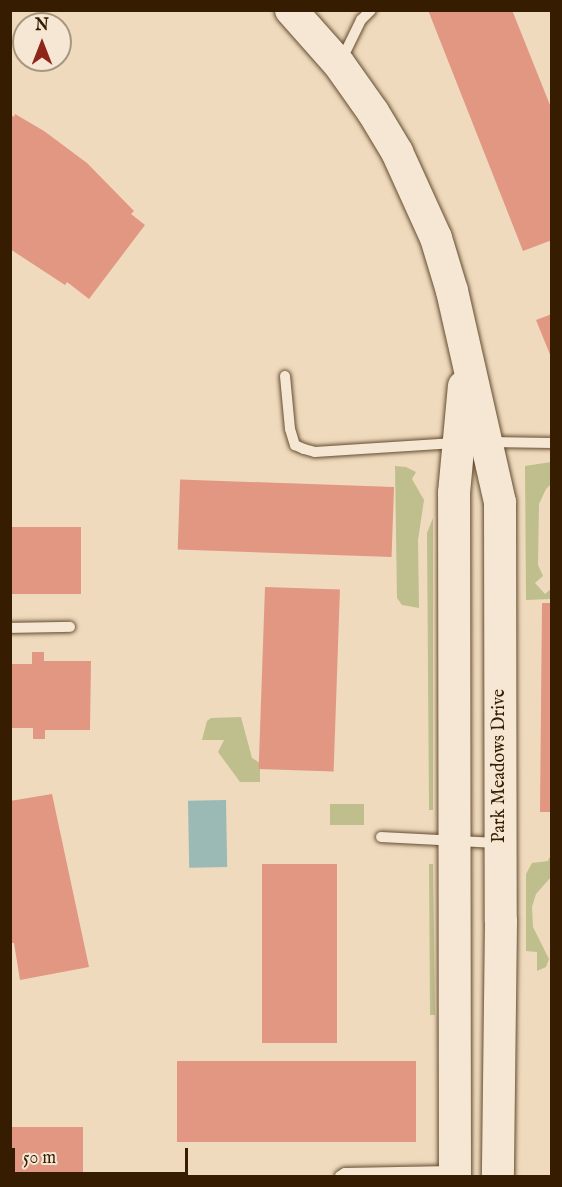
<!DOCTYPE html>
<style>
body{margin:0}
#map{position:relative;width:562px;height:1187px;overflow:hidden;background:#efdabd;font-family:"IM FELL English",serif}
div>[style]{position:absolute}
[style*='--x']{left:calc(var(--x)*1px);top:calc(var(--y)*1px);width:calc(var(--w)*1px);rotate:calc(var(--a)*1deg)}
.green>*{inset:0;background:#bfbe8d;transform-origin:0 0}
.water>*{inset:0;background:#9bbab6;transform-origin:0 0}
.building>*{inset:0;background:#e19781;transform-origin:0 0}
.roads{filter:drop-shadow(0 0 2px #644c2f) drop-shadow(0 0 2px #644c2f)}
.lane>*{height:10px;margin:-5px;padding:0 5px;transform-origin:5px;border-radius:5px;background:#f5e7d4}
.secondary>*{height:32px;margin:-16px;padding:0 16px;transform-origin:16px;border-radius:16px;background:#f5e7d4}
span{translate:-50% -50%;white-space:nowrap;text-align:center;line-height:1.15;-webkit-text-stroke:4.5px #f5e7d4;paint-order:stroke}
.street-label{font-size:18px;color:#361c00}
.frame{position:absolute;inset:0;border:12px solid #361c00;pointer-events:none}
.north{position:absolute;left:12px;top:12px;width:60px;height:60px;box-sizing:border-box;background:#f5e7d4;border:2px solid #a9967f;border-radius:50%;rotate:0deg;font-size:16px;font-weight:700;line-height:24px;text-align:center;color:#361c00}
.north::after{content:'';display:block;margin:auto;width:21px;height:27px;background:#8f2418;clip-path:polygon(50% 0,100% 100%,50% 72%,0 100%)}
.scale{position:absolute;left:12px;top:1148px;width:176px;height:27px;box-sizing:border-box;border:3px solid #361c00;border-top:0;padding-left:8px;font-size:18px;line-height:21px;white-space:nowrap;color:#361c00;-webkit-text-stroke:4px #f5e7d4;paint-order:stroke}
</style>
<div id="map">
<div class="green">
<i style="clip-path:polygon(551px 462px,551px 484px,546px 489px,539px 504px,538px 565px,543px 576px,535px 583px,545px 594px,551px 589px,551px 599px,526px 600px,525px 466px)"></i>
<i style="clip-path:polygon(395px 466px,406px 467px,416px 472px,412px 479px,424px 500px,418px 540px,419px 608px,402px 605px,397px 598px)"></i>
<i style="clip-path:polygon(433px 518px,433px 810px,429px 810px,427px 533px)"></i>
<i style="clip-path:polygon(241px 717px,252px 758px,260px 763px,260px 782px,240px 782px,218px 752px,224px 740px,202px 740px,207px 721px,211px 718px)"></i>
<i style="left:330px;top:804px;width:34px;height:21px"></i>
<i style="clip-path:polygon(549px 858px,551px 858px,551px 877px,536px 894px,532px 907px,533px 927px,549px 959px,546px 967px,537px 971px,537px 952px,526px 951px,526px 874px,532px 863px,548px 861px)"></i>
<i style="clip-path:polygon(429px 864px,433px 864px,435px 1015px,430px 1015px)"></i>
</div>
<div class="water">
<i style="left:226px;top:800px;width:67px;height:38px;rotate:89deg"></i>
</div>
<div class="building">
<i style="clip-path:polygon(428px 10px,512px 10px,552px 110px,552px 240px,523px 251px)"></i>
<i style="clip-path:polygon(10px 114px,14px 117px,15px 114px,44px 131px,87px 163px,134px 211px,131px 214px,145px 225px,89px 299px,67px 282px,65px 285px,10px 249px)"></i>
<i style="clip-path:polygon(552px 314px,552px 357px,551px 357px,536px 320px)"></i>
<i style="left:394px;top:487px;width:70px;height:214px;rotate:92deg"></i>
<i style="left:10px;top:527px;width:71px;height:67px"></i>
<i style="left:265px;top:587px;width:75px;height:182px;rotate:2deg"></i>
<i style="clip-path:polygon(542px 603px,552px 603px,552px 812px,540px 812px)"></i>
<i style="clip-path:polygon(32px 652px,44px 652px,44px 661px,91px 661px,90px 730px,45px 730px,45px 739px,33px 739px,33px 728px,10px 728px,10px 664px,32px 664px)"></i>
<i style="clip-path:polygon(52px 794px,89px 967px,20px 980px,14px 943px,10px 943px,10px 801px)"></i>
<i style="left:262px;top:864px;width:75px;height:179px"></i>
<i style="left:177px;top:1061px;width:239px;height:81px"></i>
<i style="left:12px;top:1127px;width:71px;height:49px"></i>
</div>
<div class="roads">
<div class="lane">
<i style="--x:341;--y:61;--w:46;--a:-64"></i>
<i style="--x:361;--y:20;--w:14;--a:-45"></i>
<i style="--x:285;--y:376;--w:53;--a:84.6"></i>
<i style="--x:290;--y:429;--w:17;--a:73"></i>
<i style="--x:295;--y:445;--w:10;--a:24"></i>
<i style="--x:304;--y:449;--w:11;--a:15"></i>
<i style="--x:315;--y:452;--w:140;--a:-3.7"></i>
<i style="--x:489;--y:442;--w:63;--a:0.9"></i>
<i style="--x:10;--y:628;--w:60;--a:-1"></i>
<i style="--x:381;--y:837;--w:116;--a:3"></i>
<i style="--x:340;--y:1176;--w:6;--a:-31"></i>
<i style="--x:345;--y:1173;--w:108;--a:-1.1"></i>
</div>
<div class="secondary">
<i style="--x:291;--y:10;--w:72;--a:48.4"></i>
<i style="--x:339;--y:64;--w:59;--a:54.7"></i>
<i style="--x:373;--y:112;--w:47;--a:59"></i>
<i style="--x:397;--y:152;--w:94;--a:65.6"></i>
<i style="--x:436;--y:238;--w:55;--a:73.2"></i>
<i style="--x:452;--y:291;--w:216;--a:77.2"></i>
<i style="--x:500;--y:502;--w:419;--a:89.9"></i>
<i style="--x:501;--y:921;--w:255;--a:90.7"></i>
<i style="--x:455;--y:1176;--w:683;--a:-90.08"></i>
<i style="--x:454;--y:493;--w:107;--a:-84.7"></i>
</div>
</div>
<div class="street-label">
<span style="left:500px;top:766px;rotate:-90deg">Park Meadows Drive</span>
</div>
<div class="frame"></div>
<div class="north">N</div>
<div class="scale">50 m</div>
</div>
